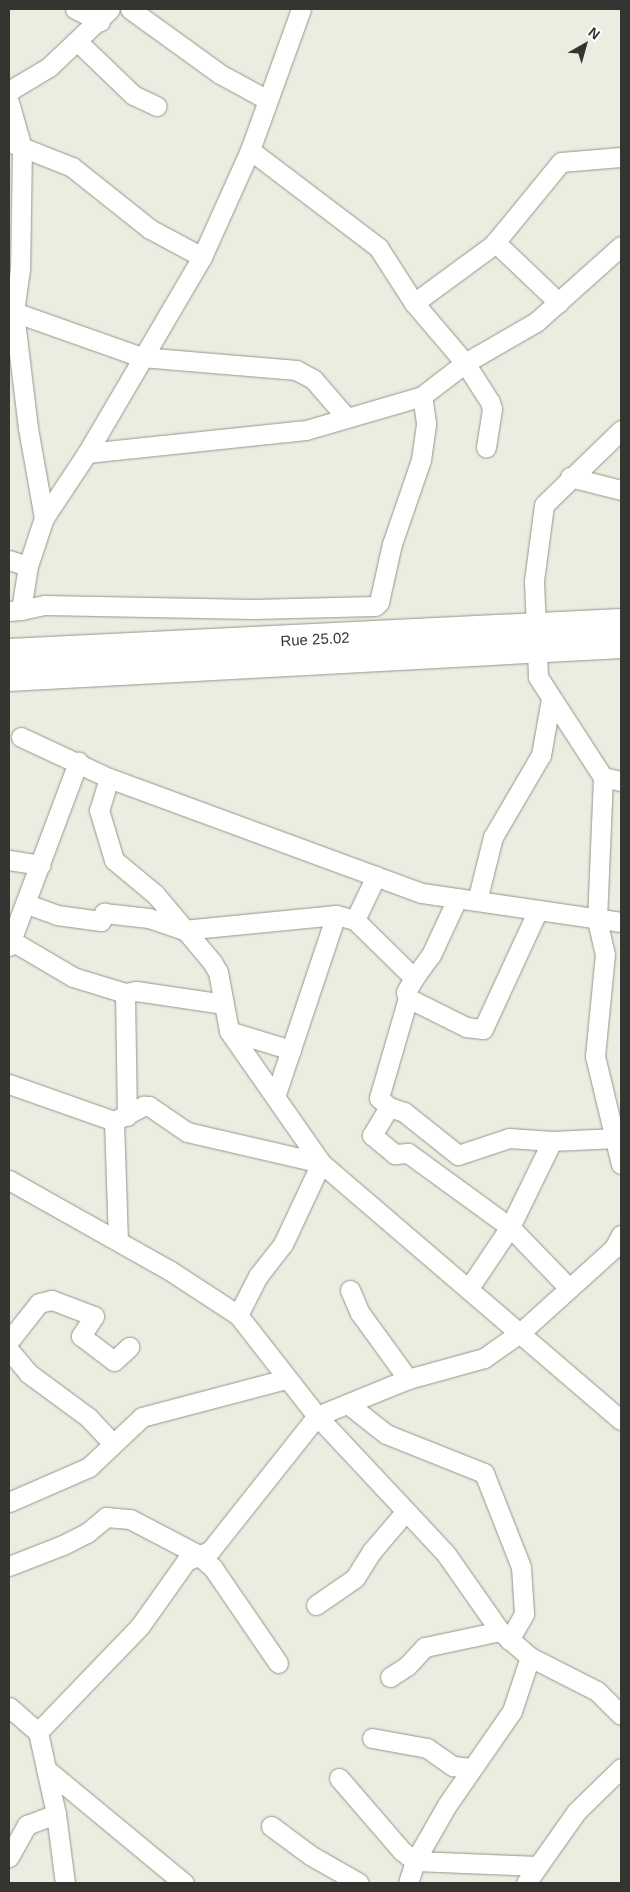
<!DOCTYPE html>
<style>
body{margin:0}
#map{position:relative;width:630px;height:1892px;overflow:hidden;background:#ecece1;font-family:Arial,sans-serif}
div>[style]{position:absolute}
[style*='--x']{left:calc(var(--x)*1px);top:calc(var(--y)*1px);width:calc(var(--w)*1px);rotate:calc(var(--a)*1deg)}
.roads{filter:drop-shadow(0 0 1px #96958b) drop-shadow(0 0 1px #96958b)}
.minor>*{height:19px;margin:-9.5px;padding:0 9.5px;transform-origin:9.5px;border-radius:9.5px;background:#fff}
.primary>*{height:28px;margin:-14px;padding:0 14px;transform-origin:14px;border-radius:14px;background:#fff}
span{translate:-50% -50%;white-space:nowrap;text-align:center;line-height:1.15;-webkit-text-stroke:4px #fff;paint-order:stroke}
.street-label{font-size:15px;color:#343430}
.frame{position:absolute;inset:0;border:10px solid #343430;pointer-events:none}
.north{position:absolute;left:560px;top:20px;width:50px;height:50px;-webkit-text-stroke:4px #fff;paint-order:stroke;rotate:38deg;font-size:14px;font-weight:700;line-height:20px;text-align:center;color:#343430}
.north::after{content:'';display:block;margin:auto;width:18px;height:22px;background:#343430;clip-path:polygon(50% 0,100% 100%,50% 72%,0 100%)}
</style>
<div id="map">
<div class="roads">
<div class="minor">
<i style="--x:75;--y:9;--w:28;--a:26"></i>
<i style="--x:130;--y:9;--w:111;--a:35.8"></i>
<i style="--x:220;--y:74;--w:52;--a:28.5"></i>
<i style="--x:78;--y:42;--w:76;--a:43.9"></i>
<i style="--x:133;--y:95;--w:26;--a:25"></i>
<i style="--x:9;--y:91;--w:47;--a:-31"></i>
<i style="--x:49;--y:67;--w:84;--a:-43.6"></i>
<i style="--x:9;--y:102;--w:48;--a:74.2"></i>
<i style="--x:22;--y:148;--w:121;--a:90.9"></i>
<i style="--x:20;--y:269;--w:43;--a:97.9"></i>
<i style="--x:14;--y:312;--w:5;--a:-158"></i>
<i style="--x:9;--y:142;--w:68;--a:21.6"></i>
<i style="--x:72;--y:167;--w:100;--a:38.5"></i>
<i style="--x:150;--y:229;--w:59;--a:28.3"></i>
<i style="--x:250;--y:150;--w:161;--a:37.2"></i>
<i style="--x:378;--y:247;--w:67;--a:57.3"></i>
<i style="--x:414;--y:303;--w:79;--a:49.6"></i>
<i style="--x:465;--y:363;--w:46;--a:57.3"></i>
<i style="--x:490;--y:402;--w:7;--a:74"></i>
<i style="--x:492;--y:409;--w:39;--a:99"></i>
<i style="--x:495;--y:242;--w:88;--a:43.6"></i>
<i style="--x:414;--y:303;--w:98;--a:-36.3"></i>
<i style="--x:493;--y:245;--w:107;--a:-50.7"></i>
<i style="--x:561;--y:162;--w:60;--a:-4.8"></i>
<i style="--x:621;--y:430;--w:107;--a:135.8"></i>
<i style="--x:544;--y:505;--w:77;--a:97.5"></i>
<i style="--x:534;--y:581;--w:96;--a:87.6"></i>
<i style="--x:538;--y:677;--w:119;--a:57"></i>
<i style="--x:603;--y:777;--w:18;--a:13"></i>
<i style="--x:87;--y:453;--w:220;--a:-6"></i>
<i style="--x:306;--y:430;--w:121;--a:-16.3"></i>
<i style="--x:422;--y:396;--w:54;--a:-37.5"></i>
<i style="--x:465;--y:363;--w:82;--a:-30"></i>
<i style="--x:536;--y:322;--w:114;--a:-41.8"></i>
<i style="--x:570;--y:477;--w:53;--a:14.3"></i>
<i style="--x:44;--y:518;--w:91;--a:-100.1"></i>
<i style="--x:28;--y:428;--w:117;--a:-96.9"></i>
<i style="--x:14;--y:312;--w:135;--a:19.5"></i>
<i style="--x:141;--y:357;--w:156;--a:4.8"></i>
<i style="--x:296;--y:370;--w:19;--a:28"></i>
<i style="--x:313;--y:379;--w:50;--a:49"></i>
<i style="--x:9;--y:560;--w:20;--a:18"></i>
<i style="--x:21;--y:610;--w:24;--a:-12"></i>
<i style="--x:44;--y:605;--w:209;--a:1.1"></i>
<i style="--x:253;--y:609;--w:122;--a:-1.4"></i>
<i style="--x:375;--y:606;--w:6;--a:-45"></i>
<i style="--x:379;--y:602;--w:59;--a:-77.4"></i>
<i style="--x:392;--y:544;--w:89;--a:-71"></i>
<i style="--x:421;--y:460;--w:37;--a:-82"></i>
<i style="--x:426;--y:423;--w:27;--a:-98"></i>
<i style="--x:9;--y:611;--w:12;--a:-5"></i>
<i style="--x:21;--y:610;--w:45;--a:-81"></i>
<i style="--x:28;--y:566;--w:51;--a:-71.6"></i>
<i style="--x:44;--y:518;--w:78;--a:-56.5"></i>
<i style="--x:87;--y:453;--w:227;--a:-59.6"></i>
<i style="--x:202;--y:257;--w:117;--a:-65.8"></i>
<i style="--x:250;--y:150;--w:150;--a:-70.1"></i>
<i style="--x:21;--y:737;--w:97;--a:25"></i>
<i style="--x:109;--y:778;--w:333;--a:20.2"></i>
<i style="--x:422;--y:893;--w:201;--a:8.3"></i>
<i style="--x:603;--y:777;--w:143;--a:92.4"></i>
<i style="--x:597;--y:920;--w:35;--a:77"></i>
<i style="--x:605;--y:954;--w:102;--a:95.6"></i>
<i style="--x:595;--y:1056;--w:111;--a:76.5"></i>
<i style="--x:109;--y:778;--w:34;--a:107"></i>
<i style="--x:99;--y:810;--w:52;--a:73.3"></i>
<i style="--x:114;--y:860;--w:53;--a:39.7"></i>
<i style="--x:155;--y:894;--w:89;--a:50"></i>
<i style="--x:212;--y:962;--w:12;--a:59"></i>
<i style="--x:218;--y:972;--w:60;--a:79.4"></i>
<i style="--x:229;--y:1031;--w:161;--a:55.1"></i>
<i style="--x:321;--y:1163;--w:395;--a:40.6"></i>
<i style="--x:9;--y:860;--w:32;--a:9"></i>
<i style="--x:477;--y:901;--w:66;--a:-76"></i>
<i style="--x:493;--y:837;--w:95;--a:-59.7"></i>
<i style="--x:541;--y:755;--w:57;--a:-79.9"></i>
<i style="--x:27;--y:904;--w:32;--a:20"></i>
<i style="--x:57;--y:915;--w:44;--a:7.8"></i>
<i style="--x:101;--y:921;--w:9;--a:-69"></i>
<i style="--x:104;--y:913;--w:45;--a:6.3"></i>
<i style="--x:149;--y:918;--w:36;--a:19"></i>
<i style="--x:183;--y:930;--w:154;--a:-5.6"></i>
<i style="--x:336;--y:915;--w:20;--a:15"></i>
<i style="--x:355;--y:920;--w:83;--a:44.5"></i>
<i style="--x:414;--y:978;--w:16;--a:120"></i>
<i style="--x:406;--y:992;--w:6;--a:72"></i>
<i style="--x:408;--y:998;--w:104;--a:106.2"></i>
<i style="--x:379;--y:1098;--w:13;--a:42"></i>
<i style="--x:389;--y:1107;--w:16;--a:18"></i>
<i style="--x:404;--y:1112;--w:69;--a:38.5"></i>
<i style="--x:458;--y:1155;--w:54;--a:-18.4"></i>
<i style="--x:509;--y:1138;--w:43;--a:4"></i>
<i style="--x:552;--y:1141;--w:65;--a:-2.6"></i>
<i style="--x:355;--y:920;--w:49;--a:-64.5"></i>
<i style="--x:12;--y:941;--w:71;--a:30.5"></i>
<i style="--x:73;--y:977;--w:54;--a:17.1"></i>
<i style="--x:125;--y:993;--w:11;--a:-10"></i>
<i style="--x:136;--y:991;--w:89;--a:8.4"></i>
<i style="--x:9;--y:946;--w:197;--a:-69.4"></i>
<i style="--x:414;--y:978;--w:29;--a:-54"></i>
<i style="--x:431;--y:955;--w:62;--a:-65.1"></i>
<i style="--x:125;--y:993;--w:123;--a:89.1"></i>
<i style="--x:408;--y:998;--w:65;--a:26.6"></i>
<i style="--x:466;--y:1027;--w:17;--a:7"></i>
<i style="--x:483;--y:1029;--w:131;--a:-65.2"></i>
<i style="--x:229;--y:1031;--w:65;--a:17"></i>
<i style="--x:9;--y:1084;--w:111;--a:19.4"></i>
<i style="--x:114;--y:1121;--w:34;--a:-27"></i>
<i style="--x:144;--y:1106;--w:5;--a:0"></i>
<i style="--x:149;--y:1106;--w:46;--a:34.4"></i>
<i style="--x:187;--y:1132;--w:138;--a:13"></i>
<i style="--x:321;--y:1163;--w:89;--a:115.1"></i>
<i style="--x:283;--y:1244;--w:41;--a:128"></i>
<i style="--x:258;--y:1276;--w:44;--a:117.1"></i>
<i style="--x:276;--y:1094;--w:189;--a:-71.5"></i>
<i style="--x:389;--y:1107;--w:33;--a:121"></i>
<i style="--x:372;--y:1135;--w:30;--a:40"></i>
<i style="--x:395;--y:1154;--w:13;--a:-4"></i>
<i style="--x:408;--y:1153;--w:126;--a:36"></i>
<i style="--x:510;--y:1227;--w:85;--a:46"></i>
<i style="--x:114;--y:1121;--w:119;--a:88.1"></i>
<i style="--x:9;--y:1180;--w:184;--a:29.4"></i>
<i style="--x:169;--y:1270;--w:82;--a:33.1"></i>
<i style="--x:238;--y:1315;--w:128;--a:52"></i>
<i style="--x:317;--y:1416;--w:189;--a:46.9"></i>
<i style="--x:446;--y:1554;--w:94;--a:55"></i>
<i style="--x:500;--y:1631;--w:40;--a:41"></i>
<i style="--x:530;--y:1657;--w:75;--a:26.9"></i>
<i style="--x:597;--y:1691;--w:34;--a:45"></i>
<i style="--x:469;--y:1288;--w:73;--a:-56.1"></i>
<i style="--x:510;--y:1227;--w:96;--a:-64"></i>
<i style="--x:350;--y:1290;--w:25;--a:67"></i>
<i style="--x:360;--y:1313;--w:82;--a:54"></i>
<i style="--x:9;--y:1341;--w:48;--a:-51.7"></i>
<i style="--x:39;--y:1303;--w:13;--a:-13"></i>
<i style="--x:52;--y:1300;--w:45;--a:20.9"></i>
<i style="--x:94;--y:1316;--w:24;--a:123"></i>
<i style="--x:81;--y:1336;--w:41;--a:37.1"></i>
<i style="--x:114;--y:1361;--w:21;--a:-43"></i>
<i style="--x:9;--y:1350;--w:30;--a:50"></i>
<i style="--x:28;--y:1373;--w:74;--a:36.3"></i>
<i style="--x:88;--y:1417;--w:37;--a:47"></i>
<i style="--x:348;--y:1404;--w:48;--a:38.3"></i>
<i style="--x:386;--y:1434;--w:105;--a:21.7"></i>
<i style="--x:484;--y:1473;--w:101;--a:68.5"></i>
<i style="--x:521;--y:1567;--w:47;--a:86.3"></i>
<i style="--x:524;--y:1614;--w:30;--a:120"></i>
<i style="--x:9;--y:1502;--w:87;--a:-23.6"></i>
<i style="--x:89;--y:1467;--w:73;--a:-43.3"></i>
<i style="--x:142;--y:1417;--w:149;--a:-14.8"></i>
<i style="--x:9;--y:1566;--w:58;--a:-21.3"></i>
<i style="--x:63;--y:1545;--w:27;--a:-27"></i>
<i style="--x:87;--y:1533;--w:25;--a:-40"></i>
<i style="--x:106;--y:1517;--w:24;--a:5"></i>
<i style="--x:130;--y:1519;--w:76;--a:27.6"></i>
<i style="--x:197;--y:1554;--w:21;--a:41"></i>
<i style="--x:213;--y:1568;--w:115;--a:55.6"></i>
<i style="--x:316;--y:1605;--w:47;--a:-34.7"></i>
<i style="--x:355;--y:1578;--w:32;--a:-58"></i>
<i style="--x:372;--y:1551;--w:52;--a:-49.6"></i>
<i style="--x:390;--y:1677;--w:20;--a:-33"></i>
<i style="--x:407;--y:1666;--w:26;--a:-47"></i>
<i style="--x:425;--y:1647;--w:77;--a:-12"></i>
<i style="--x:9;--y:1707;--w:38;--a:41"></i>
<i style="--x:38;--y:1732;--w:84;--a:77.6"></i>
<i style="--x:56;--y:1814;--w:70;--a:82.6"></i>
<i style="--x:38;--y:1732;--w:147;--a:-46.1"></i>
<i style="--x:140;--y:1626;--w:80;--a:-54.7"></i>
<i style="--x:186;--y:1561;--w:26;--a:-23"></i>
<i style="--x:210;--y:1551;--w:172;--a:-51.6"></i>
<i style="--x:317;--y:1416;--w:98;--a:-22.1"></i>
<i style="--x:408;--y:1379;--w:79;--a:-15.4"></i>
<i style="--x:484;--y:1358;--w:45;--a:-35.1"></i>
<i style="--x:521;--y:1332;--w:125;--a:-42.1"></i>
<i style="--x:614;--y:1248;--w:15;--a:-62"></i>
<i style="--x:372;--y:1738;--w:56;--a:10.3"></i>
<i style="--x:427;--y:1748;--w:32;--a:35"></i>
<i style="--x:453;--y:1766;--w:19;--a:6"></i>
<i style="--x:46;--y:1769;--w:179;--a:39.6"></i>
<i style="--x:339;--y:1778;--w:96;--a:49.2"></i>
<i style="--x:402;--y:1851;--w:16;--a:38"></i>
<i style="--x:415;--y:1861;--w:123;--a:2.3"></i>
<i style="--x:271;--y:1826;--w:49;--a:36.6"></i>
<i style="--x:310;--y:1855;--w:56;--a:29.7"></i>
<i style="--x:9;--y:1857;--w:37;--a:-61"></i>
<i style="--x:27;--y:1825;--w:31;--a:-21"></i>
<i style="--x:408;--y:1883;--w:23;--a:-72"></i>
<i style="--x:415;--y:1861;--w:64;--a:-60.3"></i>
<i style="--x:447;--y:1805;--w:114;--a:-55.3"></i>
<i style="--x:512;--y:1711;--w:57;--a:-71.6"></i>
<i style="--x:526;--y:1883;--w:87;--a:-54.8"></i>
<i style="--x:576;--y:1812;--w:63;--a:-44.4"></i>
</div>
<div class="primary">
<i style="--x:9;--y:653;--w:613;--a:-2.81"></i>
<i style="--x:9;--y:677;--w:613;--a:-3.09"></i>
</div>
</div>
<div class="street-label">
<span style="left:315px;top:639px;rotate:-3deg">Rue 25.02</span>
</div>
<div class="frame"></div>
<div class="north">N</div>
</div>
